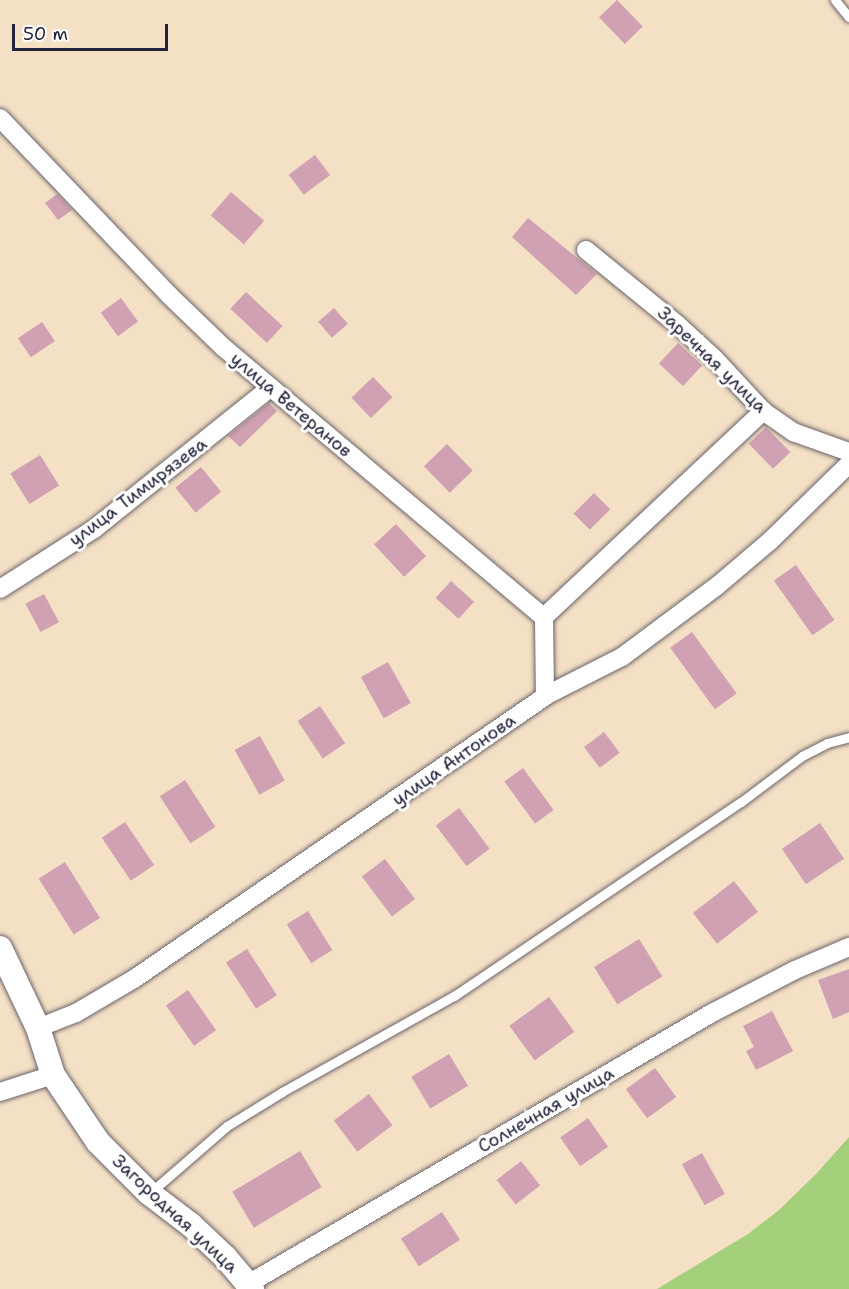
<!DOCTYPE html>
<meta charset="utf-8">
<style>
body{margin:0}
#map{position:relative;width:849px;height:1289px;overflow:hidden;background:#f4e0c5;font-family:"Shantell Sans",sans-serif}
div>[style]{position:absolute}
[style*='--x']{left:calc(var(--x)*1px);top:calc(var(--y)*1px);width:calc(var(--w)*1px);rotate:calc(var(--a)*1deg)}
.green>*{inset:0;background:#a4cf7b}
.building>*{inset:0;background:#d0a1b2;transform-origin:0 0}
.roads{filter:drop-shadow(0 0 2px #6c646b) drop-shadow(0 0 2px #6c646b)}
.service>*{height:9px;margin:-4.5px;padding:0 4.5px;transform-origin:4.5px;border-radius:4.5px;background:#fff}
.minor>*{height:18px;margin:-9px;padding:0 9px;transform-origin:9px;border-radius:9px;background:#fff}
.tertiary>*{height:24px;margin:-12px;padding:0 12px;transform-origin:12px;border-radius:12px;background:#fff}
span{translate:-50% -50%;white-space:nowrap;text-align:center;line-height:1.15;-webkit-text-stroke:6px #fff;paint-order:stroke}
.street-label{font-size:18px;color:#22223b}
.scale{position:absolute;left:12px;top:24px;width:156px;height:27px;box-sizing:border-box;border:3px solid #22223b;border-top:0;padding-left:8px;font-size:18px;line-height:21px;white-space:nowrap;color:#22223b;-webkit-text-stroke:4px #fff;paint-order:stroke}
</style>
<div id="map">
<div class="green">
<i style="clip-path:polygon(849px 1137px,849px 1289px,657px 1289px,748px 1234px,779px 1210px,817px 1173px)"></i>
</div>
<div class="building">
<i style="left:617px;top:0;width:37px;height:25px;rotate:46deg"></i>
<i style="left:315px;top:155px;width:25px;height:33px;rotate:53deg"></i>
<i style="left:231px;top:192px;width:44px;height:31px;rotate:41deg"></i>
<i style="clip-path:polygon(57px 194px,72px 210px,58px 220px,45px 203px)"></i>
<i style="clip-path:polygon(528px 218px,597px 274px,576px 295px,512px 237px)"></i>
<i style="left:246px;top:292px;width:50px;height:23px;rotate:43deg"></i>
<i style="left:121px;top:298px;width:29px;height:25px;rotate:54deg"></i>
<i style="left:334px;top:308px;width:21px;height:21px;rotate:49deg"></i>
<i style="left:42px;top:322px;width:23px;height:29px;rotate:56deg"></i>
<i style="left:678px;top:343px;width:33px;height:28px;rotate:43deg"></i>
<i style="left:373px;top:377px;width:28px;height:30px;rotate:46deg"></i>
<i style="clip-path:polygon(269px 403px,277px 411px,240px 447px,228px 436px)"></i>
<i style="left:766px;top:427px;width:35px;height:24px;rotate:46deg"></i>
<i style="left:447px;top:444px;width:37px;height:32px;rotate:46deg"></i>
<i style="left:40px;top:455px;width:36px;height:35px;rotate:58deg"></i>
<i style="left:201px;top:467px;width:32px;height:33px;rotate:51deg"></i>
<i style="left:594px;top:493px;width:23px;height:29px;rotate:45deg"></i>
<i style="left:396px;top:524px;width:44px;height:30px;rotate:47deg"></i>
<i style="left:796px;top:565px;width:67px;height:27px;rotate:55deg"></i>
<i style="left:451px;top:581px;width:31px;height:23px;rotate:42deg"></i>
<i style="left:44px;top:594px;width:32px;height:21px;rotate:62deg"></i>
<i style="left:692px;top:632px;width:76px;height:27px;rotate:54deg"></i>
<i style="left:388px;top:662px;width:47px;height:31px;rotate:61deg"></i>
<i style="left:320px;top:706px;width:45px;height:27px;rotate:56deg"></i>
<i style="left:604px;top:732px;width:26px;height:25px;rotate:53deg"></i>
<i style="left:260px;top:736px;width:51px;height:29px;rotate:61deg"></i>
<i style="left:523px;top:768px;width:52px;height:23px;rotate:54deg"></i>
<i style="left:185px;top:780px;width:56px;height:30px;rotate:57deg"></i>
<i style="left:459px;top:808px;width:51px;height:29px;rotate:53deg"></i>
<i style="left:125px;top:822px;width:52px;height:28px;rotate:56deg"></i>
<i style="left:820px;top:823px;width:43px;height:46px;rotate:56deg"></i>
<i style="left:385px;top:859px;width:50px;height:29px;rotate:53deg"></i>
<i style="left:65px;top:862px;width:66px;height:31px;rotate:58deg"></i>
<i style="left:734px;top:881px;width:39px;height:52px;rotate:52deg"></i>
<i style="left:308px;top:911px;width:46px;height:25px;rotate:58deg"></i>
<i style="left:639px;top:939px;width:44px;height:53px;rotate:58deg"></i>
<i style="left:247px;top:949px;width:55px;height:25px;rotate:57deg"></i>
<i style="clip-path:polygon(849px 969px,849px 1012px,833px 1019px,818px 980px)"></i>
<i style="left:188px;top:990px;width:49px;height:27px;rotate:55deg"></i>
<i style="left:549px;top:997px;width:43px;height:49px;rotate:54deg"></i>
<i style="clip-path:polygon(772px 1011px,793px 1051px,756px 1070px,746px 1051px,754px 1047px,743px 1026px)"></i>
<i style="left:449px;top:1054px;width:37px;height:44px;rotate:59deg"></i>
<i style="left:655px;top:1068px;width:36px;height:36px;rotate:54deg"></i>
<i style="left:369px;top:1094px;width:39px;height:44px;rotate:53deg"></i>
<i style="left:588px;top:1118px;width:35px;height:34px;rotate:55deg"></i>
<i style="left:300px;top:1151px;width:42px;height:79px;rotate:59deg"></i>
<i style="left:702px;top:1153px;width:47px;height:23px;rotate:61deg"></i>
<i style="left:521px;top:1161px;width:31px;height:31px;rotate:52deg"></i>
<i style="left:442px;top:1212px;width:33px;height:49px;rotate:57deg"></i>
</div>
<div class="roads">
<div class="service">
<i style="--x:835;--y:0;--w:22;--a:51"></i>
<i style="--x:151;--y:1192;--w:101;--a:-41"></i>
<i style="--x:227;--y:1126;--w:65;--a:-31.7"></i>
<i style="--x:282;--y:1092;--w:197;--a:-29.2"></i>
<i style="--x:454;--y:996;--w:346;--a:-34.1"></i>
<i style="--x:741;--y:802;--w:76;--a:-37"></i>
<i style="--x:802;--y:756;--w:28;--a:-27"></i>
<i style="--x:827;--y:743;--w:23;--a:-15"></i>
</div>
<div class="minor">
<i style="--x:0;--y:118;--w:245;--a:46.3"></i>
<i style="--x:169;--y:295;--w:76;--a:43.9"></i>
<i style="--x:224;--y:348;--w:418;--a:40.1"></i>
<i style="--x:544;--y:617;--w:79;--a:89.3"></i>
<i style="--x:586;--y:250;--w:119;--a:39.2"></i>
<i style="--x:678;--y:325;--w:50;--a:42.6"></i>
<i style="--x:715;--y:359;--w:71;--a:47.3"></i>
<i style="--x:763;--y:411;--w:37;--a:35"></i>
<i style="--x:793;--y:432;--w:59;--a:19.7"></i>
<i style="--x:0;--y:589;--w:112;--a:-32.6"></i>
<i style="--x:94;--y:529;--w:226;--a:-38.7"></i>
<i style="--x:544;--y:617;--w:301;--a:-43.2"></i>
<i style="--x:38;--y:1028;--w:41;--a:-21.5"></i>
<i style="--x:76;--y:1013;--w:67;--a:-30.4"></i>
<i style="--x:134;--y:979;--w:499;--a:-34.5"></i>
<i style="--x:545;--y:696;--w:86;--a:-26.9"></i>
<i style="--x:622;--y:657;--w:119;--a:-36.8"></i>
<i style="--x:717;--y:586;--w:70;--a:-40.3"></i>
<i style="--x:770;--y:541;--w:110;--a:-44.3"></i>
<i style="--x:0;--y:1092;--w:56;--a:-17.8"></i>
<i style="--x:248;--y:1284;--w:537;--a:-30.29"></i>
<i style="--x:712;--y:1013;--w:93;--a:-27.4"></i>
<i style="--x:795;--y:970;--w:59;--a:-23.1"></i>
</div>
<div class="tertiary">
<i style="--x:0;--y:948;--w:89;--a:64.6"></i>
<i style="--x:38;--y:1028;--w:49;--a:72.3"></i>
<i style="--x:53;--y:1075;--w:81;--a:56.1"></i>
<i style="--x:98;--y:1142;--w:72;--a:45"></i>
<i style="--x:149;--y:1193;--w:53;--a:37.3"></i>
<i style="--x:191;--y:1225;--w:47;--a:43.3"></i>
<i style="--x:225;--y:1257;--w:42;--a:49.8"></i>
</div>
</div>
<div class="street-label">
<span style="left:712px;top:360px;rotate:44deg">Заречная улица</span>
<span style="left:291px;top:405px;rotate:40deg">улица Ветеранов</span>
<span style="left:138px;top:492px;rotate:-37deg">улица Тимирязева</span>
<span style="left:454px;top:760px;rotate:-35deg">улица Антонова</span>
<span style="left:546px;top:1110px;rotate:-30deg">Солнечная улица</span>
<span style="left:175px;top:1214px;rotate:43deg">Загородная улица</span>
</div>
<div class="scale">50 m</div>
</div>
